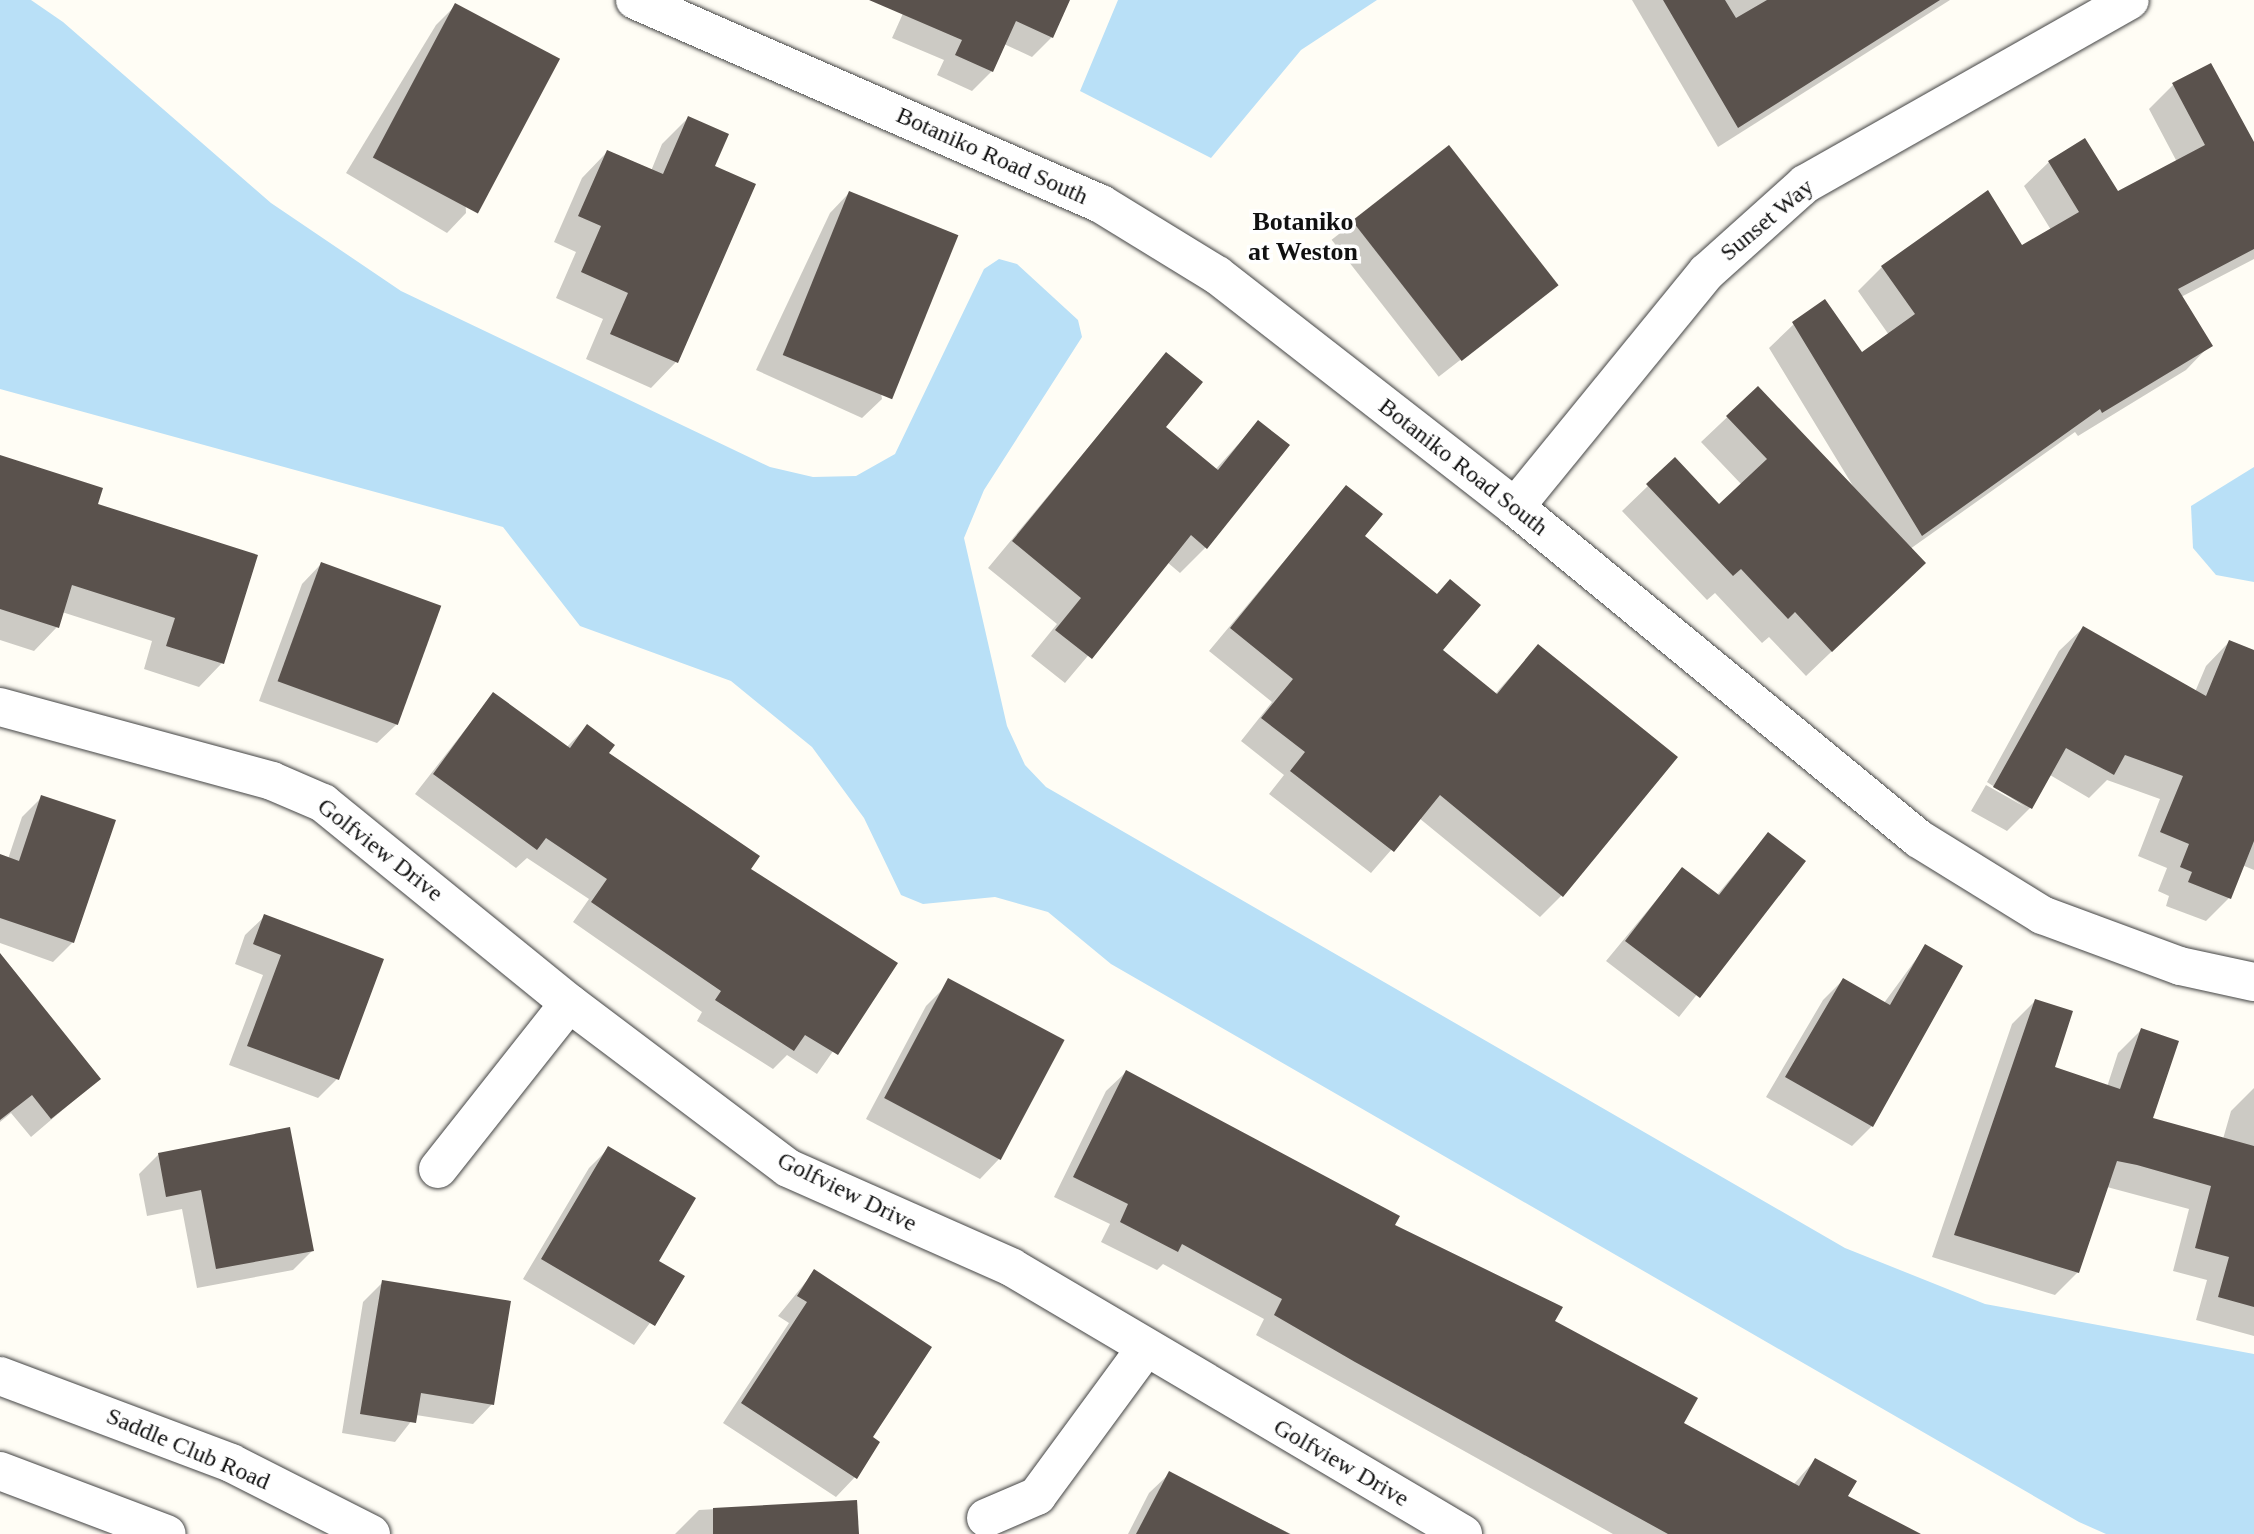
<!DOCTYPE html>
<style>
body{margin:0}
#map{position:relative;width:2254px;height:1534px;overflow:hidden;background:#fffdf5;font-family:Georgia,serif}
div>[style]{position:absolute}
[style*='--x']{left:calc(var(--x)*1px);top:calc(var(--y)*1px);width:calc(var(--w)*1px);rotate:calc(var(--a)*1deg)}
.water>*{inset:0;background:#b9e0f7}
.shadow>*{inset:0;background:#0003;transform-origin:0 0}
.building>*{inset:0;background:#5a524d;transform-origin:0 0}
.roads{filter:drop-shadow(0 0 2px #444) drop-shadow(0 0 2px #444)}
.minor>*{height:38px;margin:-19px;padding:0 19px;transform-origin:19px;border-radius:19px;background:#fff}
.tertiary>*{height:38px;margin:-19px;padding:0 19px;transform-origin:19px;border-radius:19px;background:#fff}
span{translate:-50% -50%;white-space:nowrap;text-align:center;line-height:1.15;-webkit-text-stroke:7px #fff;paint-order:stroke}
.street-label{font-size:24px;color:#111}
.neighbourhood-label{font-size:26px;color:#111;font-weight:700}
</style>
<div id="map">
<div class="water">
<i style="clip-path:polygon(0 0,31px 0,63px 22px,271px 203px,401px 291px,770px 467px,813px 477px,856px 476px,895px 454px,984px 269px,999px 259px,1017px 264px,1078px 320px,1082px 337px,984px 490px,964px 538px,1007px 726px,1025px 765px,1046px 787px,1845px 1248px,1985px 1304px,2254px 1354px,2254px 1534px,2106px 1534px,2079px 1522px,1111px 964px,1048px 912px,995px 897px,923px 904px,901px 895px,864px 818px,812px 747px,731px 681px,580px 626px,503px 527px,0 389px)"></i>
<i style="clip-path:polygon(1118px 0,1377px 0,1301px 50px,1211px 158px,1080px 91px)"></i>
<i style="clip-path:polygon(2254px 467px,2254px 582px,2216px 575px,2193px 548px,2191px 506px)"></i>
</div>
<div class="shadow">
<i style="clip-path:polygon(909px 0,1068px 0,1052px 37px,1032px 57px,1004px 44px,992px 71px,972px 91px,937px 75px,944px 60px,892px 38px)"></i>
<i style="clip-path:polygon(1632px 0,1950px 0,1718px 147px)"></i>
<i style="clip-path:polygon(456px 5px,466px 213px,447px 233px,346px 173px,436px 25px)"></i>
<i style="clip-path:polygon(2173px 85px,2254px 144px,2254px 259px,2181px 297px,2210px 345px,2186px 370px,2078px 436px,2075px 432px,1910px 549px,1898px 588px,1806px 676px,1769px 637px,1762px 643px,1715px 593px,1707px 600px,1622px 511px,1675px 460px,1719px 507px,1742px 485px,1701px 442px,1758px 388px,1853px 486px,1769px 348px,1794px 324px,1862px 355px,1889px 335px,1858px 291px,1882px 267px,2022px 247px,2051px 230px,2024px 186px,2049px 162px,2117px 193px,2177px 162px,2149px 109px)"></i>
<i style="clip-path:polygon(688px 118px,712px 167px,676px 362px,651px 388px,586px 359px,603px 319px,556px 298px,576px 252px,554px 242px,582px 178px,607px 152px,651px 171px,662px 144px)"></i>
<i style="left:1449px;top:148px;width:174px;height:149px;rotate:52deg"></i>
<i style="clip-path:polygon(849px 193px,882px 399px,862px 418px,756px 370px,830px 213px)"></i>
<i style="clip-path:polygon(1166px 354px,1164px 428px,1215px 470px,1258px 422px,1206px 547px,1180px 573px,1167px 562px,1065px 683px,1031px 656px,1057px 624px,988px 568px)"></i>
<i style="clip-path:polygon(0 456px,96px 506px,222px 663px,199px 687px,144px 669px,152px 641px,62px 612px,57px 627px,34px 651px,0 640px)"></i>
<i style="clip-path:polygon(1346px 487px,1362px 536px,1441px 650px,1495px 694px,1538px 646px,1562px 895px,1540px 917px,1419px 818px,1371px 873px,1269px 794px,1284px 775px,1241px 741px,1272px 702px,1209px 651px)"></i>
<i style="clip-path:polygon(321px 564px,397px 724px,377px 743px,259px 701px,302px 584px)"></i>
<i style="clip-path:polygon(2083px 628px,2195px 692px,2206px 666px,2229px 642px,2254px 652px,2254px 870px,2242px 865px,2229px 898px,2206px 921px,2166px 906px,2169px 896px,2158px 891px,2167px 868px,2138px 856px,2160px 799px,2107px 780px,2089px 798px,2050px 775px,2030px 808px,2007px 831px,1971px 811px,1986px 785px,2025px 807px,1987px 782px,2059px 651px)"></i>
<i style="clip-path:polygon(493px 694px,566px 748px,587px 726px,606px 753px,749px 870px,895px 963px,817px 1074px,787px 1055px,773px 1069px,697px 1021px,702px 1012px,573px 922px,589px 899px,527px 858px,516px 868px,415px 794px)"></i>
<i style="clip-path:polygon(42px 797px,73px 942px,53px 962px,0 943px,0 856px,8px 859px,22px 817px)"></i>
<i style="clip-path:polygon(1768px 834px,1803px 861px,1679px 1017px,1606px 961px,1682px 869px,1717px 895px)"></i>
<i style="clip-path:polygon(265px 916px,337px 1079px,318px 1098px,229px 1065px,263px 975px,235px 964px,245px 935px)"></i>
<i style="clip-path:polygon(1925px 947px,1872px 1126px,1852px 1146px,1766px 1097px,1823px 1000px,1843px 980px,1884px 1003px)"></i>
<i style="clip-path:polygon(0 983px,99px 1079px,31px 1137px,11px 1113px,0 1122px)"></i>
<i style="clip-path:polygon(946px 986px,1062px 1041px,999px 1159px,980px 1179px,866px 1119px,926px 1006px)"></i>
<i style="clip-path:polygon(2035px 1001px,2052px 1068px,2107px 1087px,2118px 1053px,2141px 1030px,2151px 1120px,2223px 1139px,2231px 1111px,2254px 1088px,2254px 1336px,2196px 1320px,2207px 1280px,2173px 1271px,2189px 1209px,2107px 1187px,2078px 1272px,2055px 1295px,1932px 1257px,2012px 1024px)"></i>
<i style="clip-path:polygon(1126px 1072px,1553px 1321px,1682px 1423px,1793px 1485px,1815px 1460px,1846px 1497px,1917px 1534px,1613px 1534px,1256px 1335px,1264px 1319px,1163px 1264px,1157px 1270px,1101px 1242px,1110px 1224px,1054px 1197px,1106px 1091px)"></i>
<i style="clip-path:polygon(609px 1148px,657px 1261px,683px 1277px,634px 1345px,523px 1279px,589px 1168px)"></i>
<i style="clip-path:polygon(159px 1154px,313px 1250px,293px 1270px,197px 1288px,182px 1209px,147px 1216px,139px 1174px)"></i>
<i style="clip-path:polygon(814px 1272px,871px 1438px,855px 1477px,836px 1497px,723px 1423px,789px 1323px,778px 1316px)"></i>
<i style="clip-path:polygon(383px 1282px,492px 1404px,473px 1424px,416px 1415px,395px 1442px,342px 1433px,363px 1302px)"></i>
<i style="clip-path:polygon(1169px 1474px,1291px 1534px,1128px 1534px,1149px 1493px)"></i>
<i style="clip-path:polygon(855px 1501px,857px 1534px,675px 1534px,699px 1510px)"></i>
</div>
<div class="building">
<i style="clip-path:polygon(869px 0,1070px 0,1053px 38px,1016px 21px,993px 72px,955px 55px,962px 40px)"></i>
<i style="clip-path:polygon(1663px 0,1725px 0,1736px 18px,1767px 0,1940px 0,1738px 128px)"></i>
<i style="left:455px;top:3px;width:119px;height:175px;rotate:28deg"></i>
<i style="clip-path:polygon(2211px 63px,2254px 142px,2254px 249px,2178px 289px,2213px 346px,2102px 413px,2100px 409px,1922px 536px,1792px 322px,1825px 299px,1862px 352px,1915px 314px,1881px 266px,1988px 190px,2022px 245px,2079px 212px,2048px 161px,2085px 138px,2118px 191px,2205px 145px,2172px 83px)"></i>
<i style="clip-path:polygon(688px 116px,729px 134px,715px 166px,756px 184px,678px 363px,610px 334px,628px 293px,581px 272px,601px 226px,578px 216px,607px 150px,663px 174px)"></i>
<i style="left:1449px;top:145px;width:178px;height:123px;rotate:52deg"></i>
<i style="left:849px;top:191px;width:118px;height:177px;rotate:22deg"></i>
<i style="clip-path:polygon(1166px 352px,1203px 382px,1166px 427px,1218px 470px,1258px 420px,1290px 445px,1207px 549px,1191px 535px,1092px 659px,1055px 630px,1081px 598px,1012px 541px)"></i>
<i style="clip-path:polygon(1758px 386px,1926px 563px,1832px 652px,1795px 612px,1788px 619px,1741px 569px,1733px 576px,1646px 484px,1675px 457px,1719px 504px,1767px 459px,1726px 416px)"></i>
<i style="clip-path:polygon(0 455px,103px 488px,98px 504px,258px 555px,224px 664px,166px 646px,175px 618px,72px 585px,59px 628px,0 609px)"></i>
<i style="clip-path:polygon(1346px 485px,1383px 514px,1365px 536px,1437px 594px,1450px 579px,1481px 605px,1443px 650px,1497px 694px,1538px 644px,1678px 757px,1563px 897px,1440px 795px,1394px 852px,1290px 771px,1305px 752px,1261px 718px,1293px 679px,1230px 628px)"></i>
<i style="left:321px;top:562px;width:128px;height:127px;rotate:20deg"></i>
<i style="clip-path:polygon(2083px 626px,2206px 696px,2229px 640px,2254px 650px,2254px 841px,2231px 899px,2188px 882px,2192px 872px,2180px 867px,2189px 844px,2160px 832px,2183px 776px,2125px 755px,2114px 775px,2066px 748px,2032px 809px,1993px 787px)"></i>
<i style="clip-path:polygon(493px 692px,570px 748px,587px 724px,615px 745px,609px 753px,760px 856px,751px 869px,898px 963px,838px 1055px,805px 1035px,794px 1051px,715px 1000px,721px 991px,591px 902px,607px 879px,546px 838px,537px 850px,433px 774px)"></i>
<i style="clip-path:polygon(41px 795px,116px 820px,74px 943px,0 918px,0 854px,19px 861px)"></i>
<i style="clip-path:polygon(1768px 832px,1806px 861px,1700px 998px,1625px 941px,1682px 867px,1719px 895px)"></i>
<i style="clip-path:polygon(264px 914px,384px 959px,339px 1080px,247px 1046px,281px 955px,253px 944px)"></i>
<i style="clip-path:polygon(1925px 944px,1963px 966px,1873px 1127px,1785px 1077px,1843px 978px,1890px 1005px)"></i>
<i style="clip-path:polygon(0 953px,101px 1079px,51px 1119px,32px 1095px,0 1120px)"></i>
<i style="left:948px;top:978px;width:132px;height:136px;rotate:28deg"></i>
<i style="clip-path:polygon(2035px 999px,2073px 1011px,2055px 1067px,2120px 1089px,2141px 1028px,2179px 1041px,2153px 1118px,2254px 1146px,2254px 1307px,2218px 1297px,2229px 1257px,2195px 1248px,2211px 1186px,2137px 1165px,2117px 1161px,2079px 1273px,1954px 1235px)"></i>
<i style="clip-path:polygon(1126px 1070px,1400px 1216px,1395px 1225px,1563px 1307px,1555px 1321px,1698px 1398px,1684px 1423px,1799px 1486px,1815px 1458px,1857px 1481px,1848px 1496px,1921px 1534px,1668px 1534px,1355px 1362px,1274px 1315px,1282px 1299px,1182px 1244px,1178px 1252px,1120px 1222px,1128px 1204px,1073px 1177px)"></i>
<i style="clip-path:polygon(290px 1127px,314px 1251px,216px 1269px,201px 1190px,166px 1197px,158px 1153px)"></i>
<i style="clip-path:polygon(608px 1146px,696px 1198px,659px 1261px,685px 1276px,655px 1326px,541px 1259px)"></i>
<i style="clip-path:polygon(814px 1269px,932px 1347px,873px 1437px,880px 1442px,857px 1479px,741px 1403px,807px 1302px,797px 1296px)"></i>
<i style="clip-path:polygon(382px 1280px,511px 1301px,494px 1405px,421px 1393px,416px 1423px,360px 1414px)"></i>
<i style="clip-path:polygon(1169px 1471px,1290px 1534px,1136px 1534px)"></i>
<i style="clip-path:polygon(857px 1500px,859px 1534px,713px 1534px,713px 1508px)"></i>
</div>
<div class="roads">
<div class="minor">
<i style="--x:635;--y:0;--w:509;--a:23.64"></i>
<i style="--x:1101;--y:204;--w:136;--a:31.5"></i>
<i style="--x:1217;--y:275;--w:378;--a:37.9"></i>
<i style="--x:1515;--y:507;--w:523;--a:39.41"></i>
<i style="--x:1919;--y:839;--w:145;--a:31.7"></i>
<i style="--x:2042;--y:915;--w:147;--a:20.3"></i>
<i style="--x:2180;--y:966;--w:76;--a:12.2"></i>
<i style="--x:1515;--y:507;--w:303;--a:-50.8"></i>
<i style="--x:1707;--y:272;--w:132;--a:-41.9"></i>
<i style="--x:1805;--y:184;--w:373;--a:-29.5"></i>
<i style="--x:0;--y:707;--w:282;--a:15.2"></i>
<i style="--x:272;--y:781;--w:56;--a:23.3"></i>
<i style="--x:323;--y:803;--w:317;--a:39.1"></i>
<i style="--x:569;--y:1003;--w:274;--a:37"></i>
<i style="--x:788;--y:1168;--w:244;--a:23.9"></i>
<i style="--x:1011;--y:1267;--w:525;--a:30.57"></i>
<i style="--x:438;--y:1169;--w:211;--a:-51.7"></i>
<i style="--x:986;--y:1518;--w:56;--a:-23.3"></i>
<i style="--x:1037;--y:1496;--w:182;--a:-53.7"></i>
</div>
<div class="tertiary">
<i style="--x:0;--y:1376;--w:247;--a:20.6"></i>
<i style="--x:231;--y:1463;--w:157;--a:26.9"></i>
<i style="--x:0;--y:1471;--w:178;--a:20.7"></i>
</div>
</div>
<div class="street-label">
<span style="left:992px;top:156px;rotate:24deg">Botaniko Road South</span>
<span style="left:1767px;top:220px;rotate:-40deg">Sunset Way</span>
<span style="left:1463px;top:467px;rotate:38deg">Botaniko Road South</span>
<span style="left:380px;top:850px;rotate:38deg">Golfview Drive</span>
<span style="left:847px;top:1192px;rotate:26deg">Golfview Drive</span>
<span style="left:188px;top:1449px;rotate:23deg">Saddle Club Road</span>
<span style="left:1341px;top:1463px;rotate:30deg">Golfview Drive</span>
</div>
<div class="neighbourhood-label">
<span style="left:1303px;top:237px">Botaniko<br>at Weston</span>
</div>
</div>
